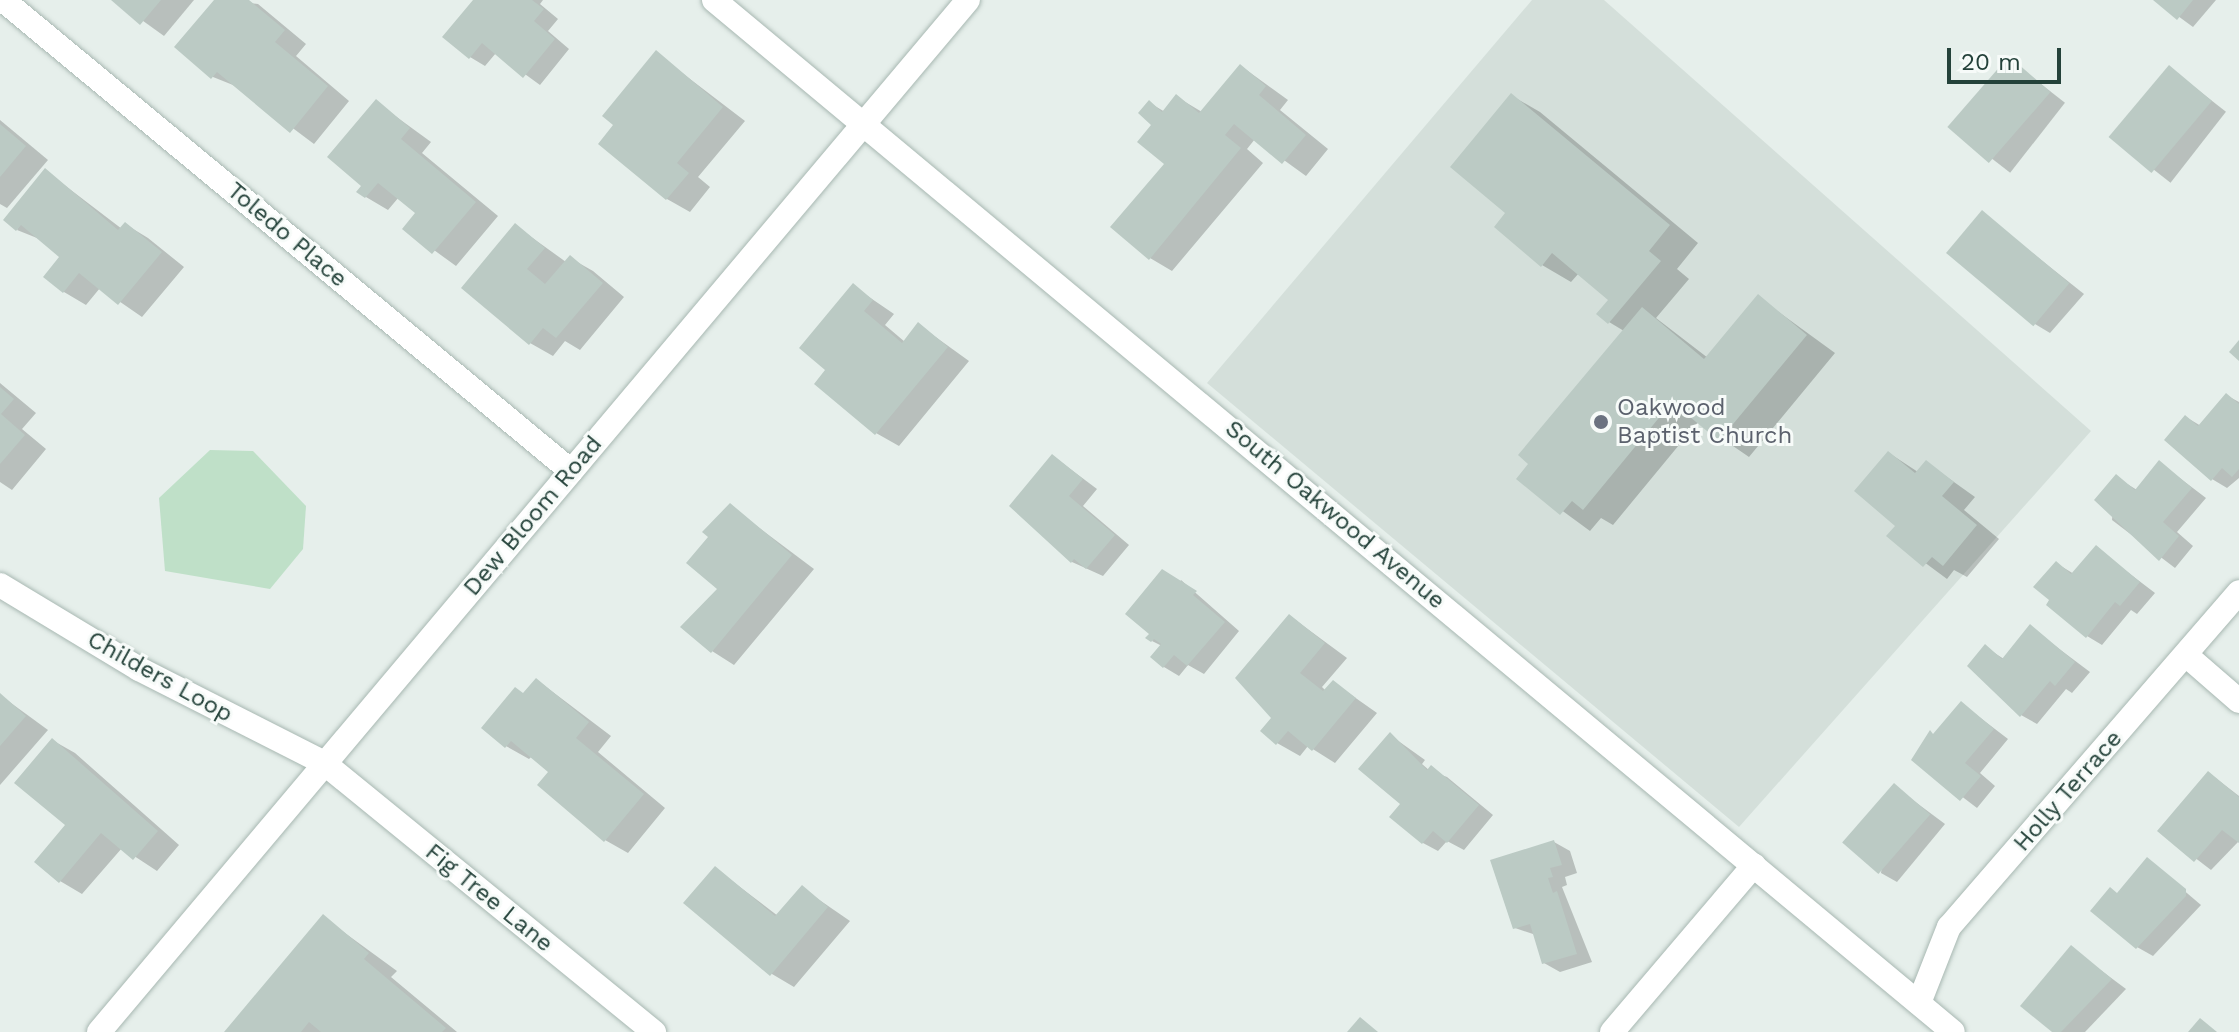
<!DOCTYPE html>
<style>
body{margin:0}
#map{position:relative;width:2239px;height:1032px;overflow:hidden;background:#e6efeb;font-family:"Work Sans",sans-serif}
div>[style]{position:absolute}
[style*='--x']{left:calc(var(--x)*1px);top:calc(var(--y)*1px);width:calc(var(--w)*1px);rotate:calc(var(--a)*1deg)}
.built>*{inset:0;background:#d4dfda}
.green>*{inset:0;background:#bfe0c8}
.shadow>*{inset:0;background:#0003;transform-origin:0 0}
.building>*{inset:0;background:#bbcac4;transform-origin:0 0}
.roads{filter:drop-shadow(0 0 2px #a8b8b2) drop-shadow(0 0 2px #a8b8b2)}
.street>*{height:24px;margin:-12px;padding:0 12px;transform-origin:12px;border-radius:12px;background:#fff}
.dots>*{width:22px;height:22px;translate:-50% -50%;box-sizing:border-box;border:4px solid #f7fbf9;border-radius:50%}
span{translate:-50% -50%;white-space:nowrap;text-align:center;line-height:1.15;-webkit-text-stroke:6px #f7fbf9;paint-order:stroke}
.street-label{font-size:24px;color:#24423a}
.worship-label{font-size:24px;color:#5b616d}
.left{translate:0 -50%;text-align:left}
.scale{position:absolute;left:1947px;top:48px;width:114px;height:36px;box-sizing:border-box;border:4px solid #24423a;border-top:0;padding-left:10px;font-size:24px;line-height:28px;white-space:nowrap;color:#24423a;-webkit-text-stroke:6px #f7fbf9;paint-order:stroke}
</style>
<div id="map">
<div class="built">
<i style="clip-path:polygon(1532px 0,1604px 0,2091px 431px,1739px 827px,1207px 383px)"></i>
</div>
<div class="green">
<i style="clip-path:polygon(210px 450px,253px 451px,306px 506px,303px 549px,270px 589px,165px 571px,159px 498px)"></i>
</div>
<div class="shadow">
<i style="clip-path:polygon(114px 0,194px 0,164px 36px)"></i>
<i style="clip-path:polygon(216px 0,258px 4px,306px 44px,296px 56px,349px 101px,314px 144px,238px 87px,213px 77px)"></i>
<i style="clip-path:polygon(476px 0,543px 0,540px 4px,558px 19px,548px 31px,569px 49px,540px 85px,496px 53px,485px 66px,470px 57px)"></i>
<i style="clip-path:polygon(2156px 0,2216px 0,2193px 27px)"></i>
<i style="clip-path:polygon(656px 53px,745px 121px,698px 177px,710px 187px,690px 212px,667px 199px,616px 125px)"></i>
<i style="left:2009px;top:59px;width:71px;height:89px;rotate:38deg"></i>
<i style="clip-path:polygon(1241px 66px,1288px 100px,1280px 110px,1328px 149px,1306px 176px,1255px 139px,1247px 149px,1263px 163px,1172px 271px,1150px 258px,1166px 164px,1150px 103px,1165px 112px,1177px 97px,1202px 112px)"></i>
<i style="left:2170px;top:68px;width:71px;height:90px;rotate:38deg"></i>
<i style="clip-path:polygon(1512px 96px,1540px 112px,1698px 243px,1677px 269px,1689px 279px,1656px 318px,1708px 358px,1758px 297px,1835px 353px,1749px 457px,1698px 422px,1613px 525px,1601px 518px,1590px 531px,1519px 479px,1624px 331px,1609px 322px,1611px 299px,1579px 273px,1571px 282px,1542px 265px,1508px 213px)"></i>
<i style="clip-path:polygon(376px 102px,431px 142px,422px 153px,498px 216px,456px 266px,405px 229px,418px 213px,399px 197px,388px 210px,366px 197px)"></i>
<i style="clip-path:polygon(0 120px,48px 160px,7px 208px,0 204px)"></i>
<i style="clip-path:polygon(46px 171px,122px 229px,125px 224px,148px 238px,184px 267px,142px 317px,100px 288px,86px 305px,64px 292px,62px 257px,42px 240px,17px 230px)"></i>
<i style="clip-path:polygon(1982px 213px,2084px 294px,2050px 333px,2035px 324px)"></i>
<i style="clip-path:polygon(516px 226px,566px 262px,570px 258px,593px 271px,624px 297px,580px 350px,565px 341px,553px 356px,530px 343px)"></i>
<i style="clip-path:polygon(853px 286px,894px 314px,885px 325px,905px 342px,919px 325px,969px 361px,899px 446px,876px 433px,828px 370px)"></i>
<i style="clip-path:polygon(0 383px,36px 413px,22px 429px,46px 449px,12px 490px,0 482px)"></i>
<i style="clip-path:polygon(2226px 395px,2239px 402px,2239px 478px,2227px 488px,2212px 479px,2186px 417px,2201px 426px)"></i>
<i style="clip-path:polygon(1889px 453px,1918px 472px,1926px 462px,1975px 497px,1964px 510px,1999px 539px,1967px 577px,1954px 570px,1947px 579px,1889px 536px,1898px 525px)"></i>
<i style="clip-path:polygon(1053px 456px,1097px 489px,1083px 506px,1129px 545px,1103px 576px,1072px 562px)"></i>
<i style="clip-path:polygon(2160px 463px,2206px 498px,2177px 532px,2193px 546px,2175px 568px,2112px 520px,2116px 477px,2137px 490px)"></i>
<i style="clip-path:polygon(730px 506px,814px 569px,734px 665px,712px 651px,720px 589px,711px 537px)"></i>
<i style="clip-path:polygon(2096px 548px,2155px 593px,2137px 614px,2131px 610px,2102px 645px,2087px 636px,2056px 563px,2074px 574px)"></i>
<i style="clip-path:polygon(1181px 580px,1239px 631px,1204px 674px,1188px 665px,1179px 676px,1164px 667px,1162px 646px,1152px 641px)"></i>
<i style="clip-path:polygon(1290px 616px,1347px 658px,1322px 687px,1326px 691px,1333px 682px,1377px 713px,1335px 763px,1308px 746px,1300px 756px,1277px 743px,1274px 718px)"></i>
<i style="clip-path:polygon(2030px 627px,2090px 672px,2072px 693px,2066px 689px,2037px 724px,2021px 715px,1985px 647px,2004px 659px)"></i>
<i style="clip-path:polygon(537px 680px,611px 736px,598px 752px,665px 808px,628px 853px,605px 840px,550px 772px,532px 756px,529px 759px,506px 746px,525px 695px)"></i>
<i style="clip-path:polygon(0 695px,48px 730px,0 785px)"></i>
<i style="clip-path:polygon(1961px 703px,2008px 739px,1980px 773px,1995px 786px,1977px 808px,1914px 760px)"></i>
<i style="clip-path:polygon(1390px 735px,1425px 760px,1422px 764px,1430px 771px,1447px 777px,1493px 815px,1464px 850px,1447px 841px,1438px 851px,1423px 843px)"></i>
<i style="clip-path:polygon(52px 740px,75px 753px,179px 845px,157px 871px,122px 848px,82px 894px,60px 881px,68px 825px)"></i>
<i style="clip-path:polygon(2209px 773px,2239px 796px,2239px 841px,2211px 870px,2160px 831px)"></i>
<i style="clip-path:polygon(1894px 786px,1945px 824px,1897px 882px,1881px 873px)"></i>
<i style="clip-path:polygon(1554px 842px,1570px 851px,1577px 873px,1565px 877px,1567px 885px,1562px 887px,1592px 962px,1560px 972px,1544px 963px,1536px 935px,1515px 928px)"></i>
<i style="clip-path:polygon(2148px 860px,2201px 905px,2153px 956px,2137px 947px,2119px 894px)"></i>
<i style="clip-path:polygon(715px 868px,778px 916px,802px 888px,850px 921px,794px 987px,772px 974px)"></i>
<i style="clip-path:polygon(323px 917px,397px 971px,391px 977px,457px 1032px,227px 1032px)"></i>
<i style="clip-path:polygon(2071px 948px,2126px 989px,2085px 1032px,2055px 1032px)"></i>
</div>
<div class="building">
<i style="clip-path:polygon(111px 0,161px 0,140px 25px)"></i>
<i style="clip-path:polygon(214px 0,249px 0,285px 30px,275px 42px,328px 86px,290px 133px,217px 72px,211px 79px,174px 47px)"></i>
<i style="clip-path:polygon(473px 0,532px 0,544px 9px,534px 21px,555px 39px,523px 78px,482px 43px,469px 59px,442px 37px)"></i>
<i style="clip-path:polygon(2153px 0,2193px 0,2177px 20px)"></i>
<i style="clip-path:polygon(656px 50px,723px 107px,677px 163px,689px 173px,666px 200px,598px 144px,613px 125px,602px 116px)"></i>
<i style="left:2009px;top:56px;width:55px;height:94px;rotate:41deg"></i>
<i style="clip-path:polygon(1240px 64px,1266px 86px,1259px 95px,1306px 135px,1282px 164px,1234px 124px,1225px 135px,1241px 148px,1149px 260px,1110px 227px,1164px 164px,1137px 142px,1151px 125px,1138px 113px,1149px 100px,1162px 112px,1176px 94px,1199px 113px)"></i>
<i style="left:2169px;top:65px;width:56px;height:94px;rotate:40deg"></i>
<i style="clip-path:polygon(1511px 93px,1670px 225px,1649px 251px,1661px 261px,1608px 324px,1596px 314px,1608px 300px,1552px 253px,1541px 267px,1494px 227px,1505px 213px,1450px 167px)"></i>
<i style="clip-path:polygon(376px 99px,410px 128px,401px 139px,476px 202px,432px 254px,402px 229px,415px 213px,378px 183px,365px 198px,356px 192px,361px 186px,327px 157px)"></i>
<i style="clip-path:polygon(0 124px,26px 146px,0 177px)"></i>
<i style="clip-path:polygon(45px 168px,118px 230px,125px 222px,162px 252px,118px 305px,79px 273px,63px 293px,43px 277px,59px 257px,21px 225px,16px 231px,3px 220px)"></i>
<i style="left:1982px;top:210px;width:114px;height:56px;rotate:40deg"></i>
<i style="clip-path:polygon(515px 223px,545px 248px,527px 269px,545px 284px,570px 255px,603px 283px,556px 338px,543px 328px,529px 345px,461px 288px)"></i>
<i style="clip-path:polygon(853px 283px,873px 300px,864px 311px,902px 343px,918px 322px,948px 347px,875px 435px,814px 384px,825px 370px,799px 348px)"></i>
<i style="clip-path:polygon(1758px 294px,1807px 335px,1719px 441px,1672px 402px,1583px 510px,1572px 501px,1560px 515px,1516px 479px,1528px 464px,1518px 455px,1642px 307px,1704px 359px)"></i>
<i style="clip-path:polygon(2239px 340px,2239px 361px,2229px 352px)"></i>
<i style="clip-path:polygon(0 387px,14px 399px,1px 414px,25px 435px,0 464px)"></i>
<i style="clip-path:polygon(2226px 393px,2239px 404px,2239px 469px,2232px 477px,2222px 468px,2211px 481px,2164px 440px,2185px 415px,2198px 426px)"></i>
<i style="clip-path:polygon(1888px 451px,1915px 473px,1926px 460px,1954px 482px,1942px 496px,1977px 525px,1943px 566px,1932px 557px,1923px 567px,1886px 536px,1895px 526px,1854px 491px)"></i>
<i style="clip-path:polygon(1052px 454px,1083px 479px,1069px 496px,1115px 535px,1086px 569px,1074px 559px,1071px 563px,1009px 506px)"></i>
<i style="clip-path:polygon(2159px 460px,2192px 488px,2163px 522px,2179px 536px,2159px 561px,2094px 500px,2116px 474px,2135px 490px)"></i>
<i style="clip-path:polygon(730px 503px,792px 555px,711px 653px,680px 627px,717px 589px,686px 563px,708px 537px,702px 532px)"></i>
<i style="clip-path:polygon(2096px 545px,2140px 582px,2120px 606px,2115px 602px,2086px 638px,2046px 605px,2049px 600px,2033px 587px,2056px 561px,2071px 574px)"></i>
<i style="clip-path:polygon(1162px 569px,1197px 591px,1193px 595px,1225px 622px,1187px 666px,1174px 655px,1163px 668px,1150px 657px,1161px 644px,1154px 639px,1151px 642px,1145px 638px,1149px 634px,1125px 614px)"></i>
<i style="clip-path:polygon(1289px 614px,1325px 643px,1300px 673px,1323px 691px,1333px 680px,1356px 698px,1312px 751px,1288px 731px,1276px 745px,1260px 731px,1271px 718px,1235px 678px)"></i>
<i style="clip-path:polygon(2030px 624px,2075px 662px,2055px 686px,2050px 681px,2020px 717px,1967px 666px,1985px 644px,2002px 659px)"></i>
<i style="clip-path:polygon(536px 678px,589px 722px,576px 738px,644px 794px,604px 842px,537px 785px,548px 772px,511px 741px,505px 748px,481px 728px,515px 687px,523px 693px)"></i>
<i style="clip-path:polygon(0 693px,26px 716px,0 746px)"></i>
<i style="clip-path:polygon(1961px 701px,1994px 729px,1965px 763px,1981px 776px,1960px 801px,1911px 760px,1930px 730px,1933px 734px)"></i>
<i style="clip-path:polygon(1390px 732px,1427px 770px,1431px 765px,1479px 805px,1447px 843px,1433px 831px,1422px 844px,1389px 817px,1400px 804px,1358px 769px)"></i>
<i style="clip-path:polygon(52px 738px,158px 831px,133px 860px,101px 833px,59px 883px,34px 862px,65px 825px,14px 783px)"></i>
<i style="clip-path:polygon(2208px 771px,2239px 797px,2239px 843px,2222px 830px,2194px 862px,2157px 831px)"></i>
<i style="left:1894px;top:783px;width:48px;height:79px;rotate:41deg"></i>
<i style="clip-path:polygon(1554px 840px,1562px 865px,1550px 868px,1553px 877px,1548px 878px,1553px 893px,1557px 891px,1577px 954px,1542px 964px,1530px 924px,1513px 929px,1490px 860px)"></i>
<i style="clip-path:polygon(2147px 857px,2186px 889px,2186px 896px,2136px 949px,2090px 911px,2110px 887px,2117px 893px)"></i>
<i style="clip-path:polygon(715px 866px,775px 916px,802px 885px,828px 907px,770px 976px,683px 903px)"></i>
<i style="clip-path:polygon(323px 914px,369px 953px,364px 959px,446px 1028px,442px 1032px,321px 1032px,309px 1022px,301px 1032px,224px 1032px)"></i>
<i style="clip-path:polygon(2071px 945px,2112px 979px,2061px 1032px,2052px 1032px,2020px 1006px)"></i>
<i style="clip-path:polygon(1360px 1017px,1378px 1032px,1347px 1032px)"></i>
<i style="clip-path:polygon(2200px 1018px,2217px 1032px,2188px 1032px)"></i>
</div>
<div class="roads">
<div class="street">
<i style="--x:3;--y:0;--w:738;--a:39.67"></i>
<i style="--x:714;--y:0;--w:1612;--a:39.79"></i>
<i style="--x:0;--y:585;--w:162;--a:31.1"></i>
<i style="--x:139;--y:669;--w:208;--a:26.9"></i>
<i style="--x:324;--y:763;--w:426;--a:39.2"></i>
<i style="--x:2186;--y:655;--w:70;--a:41"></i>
<i style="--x:1919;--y:1003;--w:82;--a:-68.5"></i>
<i style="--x:1949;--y:927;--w:443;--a:-49.1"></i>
<i style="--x:99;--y:1032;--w:1349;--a:-49.9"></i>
<i style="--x:1612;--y:1032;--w:219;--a:-49.6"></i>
</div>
</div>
<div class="dots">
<i style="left:1601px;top:422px;background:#6b7280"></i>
</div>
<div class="street-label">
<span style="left:287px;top:235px;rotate:40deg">Toledo Place</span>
<span style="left:1335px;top:515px;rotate:40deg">South Oakwood Avenue</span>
<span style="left:533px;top:516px;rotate:-50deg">Dew Bloom Road</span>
<span style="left:160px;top:677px;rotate:29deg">Childers Loop</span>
<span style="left:2068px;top:791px;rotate:-49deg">Holly Terrace</span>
<span style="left:489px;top:898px;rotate:39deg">Fig Tree Lane</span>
</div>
<div class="worship-label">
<span class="left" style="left:1617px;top:422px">Oakwood<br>Baptist Church</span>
</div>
<div class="scale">20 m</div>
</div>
